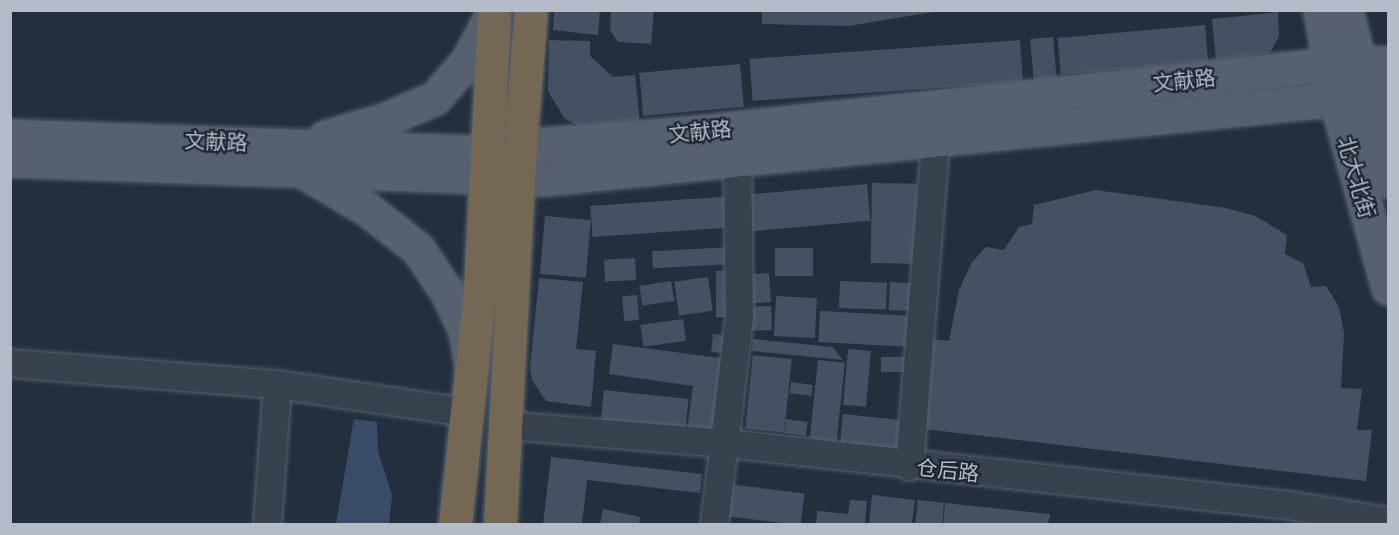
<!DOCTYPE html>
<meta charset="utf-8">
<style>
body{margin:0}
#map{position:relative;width:1399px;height:535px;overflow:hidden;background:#242f3e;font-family:"Golos Text","Noto Sans SC",sans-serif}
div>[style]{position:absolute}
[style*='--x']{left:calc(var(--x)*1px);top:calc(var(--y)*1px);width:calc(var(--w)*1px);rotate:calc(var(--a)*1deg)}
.water>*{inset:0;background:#394c67}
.building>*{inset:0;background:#455162;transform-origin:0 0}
.roads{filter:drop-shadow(0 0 2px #565f6c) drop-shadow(0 0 2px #565f6c)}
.minor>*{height:27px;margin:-13.5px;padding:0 13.5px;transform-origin:13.5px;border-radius:13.5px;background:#38414e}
.major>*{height:33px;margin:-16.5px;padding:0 16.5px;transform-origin:16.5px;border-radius:16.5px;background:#56606e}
.highway>*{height:33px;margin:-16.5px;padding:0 16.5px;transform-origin:16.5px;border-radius:16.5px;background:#746855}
span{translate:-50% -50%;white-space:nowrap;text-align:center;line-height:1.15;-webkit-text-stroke:4.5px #1d2633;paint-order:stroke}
.street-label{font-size:21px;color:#b4bcc9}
.frame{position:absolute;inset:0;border:12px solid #b4bcc9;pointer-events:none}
</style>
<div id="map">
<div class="water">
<i style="clip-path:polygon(354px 419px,377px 422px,378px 451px,392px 495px,389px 524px,336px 524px)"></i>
</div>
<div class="building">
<i style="clip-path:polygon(554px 10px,600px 10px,598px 35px,553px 30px)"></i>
<i style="clip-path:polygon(611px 10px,654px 10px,651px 44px,618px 42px,610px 30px)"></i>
<i style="clip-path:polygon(762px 10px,934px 10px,934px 12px,849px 26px,762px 24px)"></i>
<i style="clip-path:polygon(1278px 12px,1279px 36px,1270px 53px,1216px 60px,1212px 19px)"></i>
<i style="left:1205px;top:25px;width:37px;height:148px;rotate:85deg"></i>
<i style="left:1053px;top:37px;width:43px;height:23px;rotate:85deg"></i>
<i style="clip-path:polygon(549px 40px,590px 41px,590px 56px,613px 77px,635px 75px,640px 123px,582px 128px,564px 118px,548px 91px)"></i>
<i style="left:1020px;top:40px;width:42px;height:271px;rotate:86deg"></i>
<i style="left:740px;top:64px;width:43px;height:101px;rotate:85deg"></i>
<i style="left:872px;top:183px;width:45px;height:80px;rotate:1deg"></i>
<i style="left:867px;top:184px;width:37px;height:118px;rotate:85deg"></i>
<i style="clip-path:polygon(1096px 190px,1226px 208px,1255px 216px,1287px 235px,1285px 254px,1303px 263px,1311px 287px,1326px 286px,1339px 307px,1344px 333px,1341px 388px,1362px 389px,1357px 430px,1372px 430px,1366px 481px,924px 429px,933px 339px,949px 341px,959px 290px,972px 262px,986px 247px,1004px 250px,1019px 227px,1032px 224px,1034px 205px)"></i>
<i style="left:734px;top:196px;width:31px;height:144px;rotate:86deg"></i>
<i style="left:545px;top:216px;width:46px;height:58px;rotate:5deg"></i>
<i style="left:732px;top:247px;width:17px;height:80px;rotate:87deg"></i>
<i style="left:775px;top:248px;width:38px;height:28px"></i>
<i style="left:635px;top:258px;width:22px;height:31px;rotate:87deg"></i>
<i style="left:716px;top:271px;width:17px;height:46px"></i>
<i style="left:769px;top:273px;width:29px;height:25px;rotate:86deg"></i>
<i style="left:708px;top:277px;width:34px;height:34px;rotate:82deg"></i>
<i style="clip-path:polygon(539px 278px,583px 282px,576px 349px,596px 351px,591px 407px,546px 401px,532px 380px,530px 368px)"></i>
<i style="left:671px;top:281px;width:20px;height:32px;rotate:81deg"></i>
<i style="left:840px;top:281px;width:47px;height:27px;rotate:2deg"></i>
<i style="left:890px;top:282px;width:22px;height:28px;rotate:3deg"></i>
<i style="left:637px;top:295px;width:25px;height:15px;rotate:85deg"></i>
<i style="left:776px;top:296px;width:41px;height:40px;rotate:3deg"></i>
<i style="left:771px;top:306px;width:24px;height:25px;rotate:88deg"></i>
<i style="left:820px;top:311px;width:90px;height:31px;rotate:3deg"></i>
<i style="left:683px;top:319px;width:22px;height:43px;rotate:82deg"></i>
<i style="left:713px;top:334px;width:20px;height:18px;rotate:6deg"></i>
<i style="clip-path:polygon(753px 339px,832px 347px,843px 360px,752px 351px)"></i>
<i style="clip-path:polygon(613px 344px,727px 359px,717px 436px,687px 432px,693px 386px,609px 374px)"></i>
<i style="left:848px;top:349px;width:23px;height:56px;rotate:5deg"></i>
<i style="left:753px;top:355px;width:39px;height:74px;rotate:6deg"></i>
<i style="left:881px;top:357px;width:26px;height:15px"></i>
<i style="left:818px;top:360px;width:27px;height:79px;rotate:6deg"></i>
<i style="left:791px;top:382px;width:22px;height:11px;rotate:8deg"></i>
<i style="left:604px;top:390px;width:85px;height:32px;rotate:6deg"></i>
<i style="left:843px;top:414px;width:60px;height:36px;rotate:6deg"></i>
<i style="left:786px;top:419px;width:22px;height:14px;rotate:8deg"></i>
<i style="clip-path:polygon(551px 457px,702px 474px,700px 493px,587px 480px,582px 524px,543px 524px)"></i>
<i style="left:728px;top:484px;width:77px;height:32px;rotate:7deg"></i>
<i style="clip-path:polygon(872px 495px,915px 500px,912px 524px,869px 524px)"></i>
<i style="clip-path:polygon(850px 500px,867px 501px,865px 524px,816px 524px,817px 511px,848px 514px)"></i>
<i style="clip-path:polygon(918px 500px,944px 503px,942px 524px,915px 524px)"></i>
<i style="clip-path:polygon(945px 503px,1050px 514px,1048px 524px,943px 524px)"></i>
<i style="clip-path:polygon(603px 509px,640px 517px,639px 524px,600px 524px)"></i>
</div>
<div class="roads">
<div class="minor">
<i style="--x:10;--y:363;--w:268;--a:4.5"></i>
<i style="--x:277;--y:384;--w:191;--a:8.4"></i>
<i style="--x:506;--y:425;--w:222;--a:4.7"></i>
<i style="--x:727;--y:443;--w:565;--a:6.3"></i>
<i style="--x:1289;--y:505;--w:100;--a:9.2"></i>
<i style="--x:909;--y:466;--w:326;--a:-85.4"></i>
<i style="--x:267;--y:524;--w:140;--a:-85.9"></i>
<i style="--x:714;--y:524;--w:208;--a:-83.1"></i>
<i style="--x:739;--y:318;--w:157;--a:-90.7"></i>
</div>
<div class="major">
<i style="--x:1320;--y:10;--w:91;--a:79.9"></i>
<i style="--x:1336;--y:100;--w:195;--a:74.5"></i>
<i style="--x:1346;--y:10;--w:176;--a:76.2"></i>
<i style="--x:10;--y:136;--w:479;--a:2"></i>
<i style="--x:489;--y:153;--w:32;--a:-13"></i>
<i style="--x:520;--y:146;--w:170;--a:-4.4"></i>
<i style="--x:690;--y:133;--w:645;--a:-6.14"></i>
<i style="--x:1331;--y:64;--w:57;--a:-1"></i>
<i style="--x:325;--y:137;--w:61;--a:-16.1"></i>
<i style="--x:384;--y:120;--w:56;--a:-23.3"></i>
<i style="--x:435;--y:98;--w:49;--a:-49.1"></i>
<i style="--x:467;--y:61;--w:57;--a:-61.6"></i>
<i style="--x:10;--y:160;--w:533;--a:2.04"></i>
<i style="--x:543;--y:179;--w:849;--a:-5.74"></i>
<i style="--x:304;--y:172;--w:73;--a:30.4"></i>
<i style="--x:367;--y:209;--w:65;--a:38.1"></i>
<i style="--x:418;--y:249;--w:52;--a:56"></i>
<i style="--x:447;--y:292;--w:42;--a:64.7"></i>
<i style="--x:465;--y:330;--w:35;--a:80"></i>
</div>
<div class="highway">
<i style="--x:455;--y:524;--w:235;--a:-83.9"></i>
<i style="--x:480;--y:290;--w:280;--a:-87.1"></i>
<i style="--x:500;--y:524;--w:379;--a:-87"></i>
<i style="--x:520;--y:146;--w:136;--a:-85.4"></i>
</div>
</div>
<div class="street-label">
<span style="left:1184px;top:80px;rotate:-6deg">文献路</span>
<span style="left:700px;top:131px;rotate:-6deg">文献路</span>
<span style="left:216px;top:141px;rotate:2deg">文献路</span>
<span style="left:1357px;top:177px;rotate:74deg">北大北街</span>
<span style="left:948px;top:470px;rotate:6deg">仓后路</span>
</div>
<div class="frame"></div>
</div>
